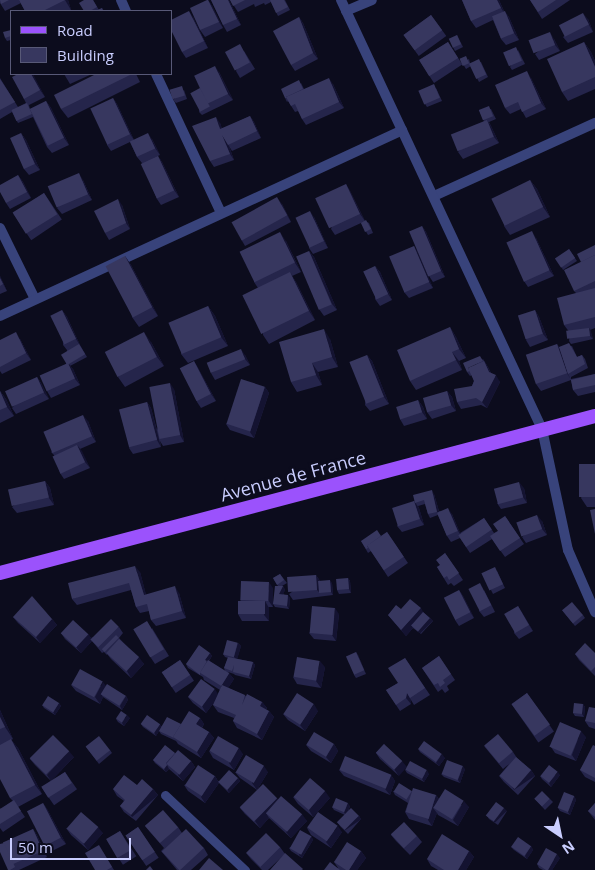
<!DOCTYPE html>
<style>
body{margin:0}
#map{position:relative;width:595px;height:870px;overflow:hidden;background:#0c0c1d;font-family:"Open Sans",sans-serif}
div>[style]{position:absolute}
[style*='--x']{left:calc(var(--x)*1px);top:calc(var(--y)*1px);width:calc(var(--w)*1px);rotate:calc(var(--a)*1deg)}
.service>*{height:9px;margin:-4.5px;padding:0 4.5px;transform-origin:4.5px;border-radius:4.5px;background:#38437b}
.minor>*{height:10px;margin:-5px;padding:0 5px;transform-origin:5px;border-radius:5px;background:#38437b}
.tertiary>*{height:10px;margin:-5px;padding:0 5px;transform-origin:5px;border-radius:5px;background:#38437b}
.primary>*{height:14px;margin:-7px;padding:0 7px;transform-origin:7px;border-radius:7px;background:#9b52fc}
.wall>*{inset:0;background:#25254b;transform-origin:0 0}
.shaded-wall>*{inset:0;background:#141331;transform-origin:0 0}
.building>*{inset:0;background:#37375f;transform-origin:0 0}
span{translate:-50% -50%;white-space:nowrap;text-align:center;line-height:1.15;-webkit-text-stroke:5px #0c0c1d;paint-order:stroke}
.street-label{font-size:18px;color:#c9cdfe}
.legend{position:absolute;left:10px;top:10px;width:162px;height:65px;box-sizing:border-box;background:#0c0c1d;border:1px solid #585977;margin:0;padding:6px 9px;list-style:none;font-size:15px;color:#c9cdfe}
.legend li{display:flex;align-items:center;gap:10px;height:25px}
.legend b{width:25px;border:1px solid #585977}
.north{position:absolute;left:535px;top:810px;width:50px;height:50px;-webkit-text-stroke:4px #0c0c1d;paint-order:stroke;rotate:146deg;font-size:14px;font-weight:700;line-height:20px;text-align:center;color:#c9cdfe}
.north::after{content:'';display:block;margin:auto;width:18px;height:22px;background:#c9cdfe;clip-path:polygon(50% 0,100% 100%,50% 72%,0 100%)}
.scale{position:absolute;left:10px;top:838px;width:121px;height:22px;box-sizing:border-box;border:2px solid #c9cdfe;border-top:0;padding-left:6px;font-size:15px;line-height:18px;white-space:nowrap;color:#c9cdfe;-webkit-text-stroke:4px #0c0c1d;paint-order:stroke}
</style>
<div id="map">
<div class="service">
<i style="--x:165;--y:795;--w:110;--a:43.2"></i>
</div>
<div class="minor">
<i style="--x:121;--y:0;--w:12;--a:66"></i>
<i style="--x:346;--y:11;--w:28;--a:-23"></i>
<i style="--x:156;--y:74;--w:153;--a:64.9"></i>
<i style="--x:434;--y:196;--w:177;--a:-24.4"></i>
<i style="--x:0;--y:228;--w:79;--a:63.8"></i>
<i style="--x:0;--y:316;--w:443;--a:-24.8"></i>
</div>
<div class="tertiary">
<i style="--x:341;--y:0;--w:474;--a:64.9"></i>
<i style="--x:542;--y:429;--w:124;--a:77.9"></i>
<i style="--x:568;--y:550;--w:68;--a:66.5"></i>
</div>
<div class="primary">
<i style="--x:0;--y:573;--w:615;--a:-14.78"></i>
</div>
<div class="wall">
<i style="clip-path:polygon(0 0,19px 0,21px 3px,5px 11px,0 3px)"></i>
<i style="clip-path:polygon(19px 0,68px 0,71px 10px,68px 11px,25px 11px)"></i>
<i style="clip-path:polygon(93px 0,99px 10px,102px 8px,104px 11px,84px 11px)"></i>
<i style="clip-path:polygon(208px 0,212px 6px,223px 28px,205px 37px,200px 30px)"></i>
<i style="clip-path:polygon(211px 0,229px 0,241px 25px,227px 32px,223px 25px)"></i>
<i style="clip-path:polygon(230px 0,285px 0,290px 10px,278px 16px,271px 2px,265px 5px,264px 3px,255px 7px,254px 4px,238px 12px)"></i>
<i style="clip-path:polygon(462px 0,499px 0,504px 11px,509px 17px,519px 40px,506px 45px,501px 39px,493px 20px,476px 28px,471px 21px)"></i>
<i style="clip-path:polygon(530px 0,570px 0,542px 19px)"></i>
<i style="left:431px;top:15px;width:26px;height:34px;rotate:54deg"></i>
<i style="clip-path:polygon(193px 17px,208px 48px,186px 58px,182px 52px)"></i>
<i style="clip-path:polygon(299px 17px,303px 23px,318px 59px,295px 71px,291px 65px)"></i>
<i style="clip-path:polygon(588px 19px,593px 32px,568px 43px,563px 37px)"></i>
<i style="clip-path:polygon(11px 30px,11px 40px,7px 41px,5px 38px)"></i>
<i style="clip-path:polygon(457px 35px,463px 47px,455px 51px,453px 47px)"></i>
<i style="clip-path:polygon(554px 39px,560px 51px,539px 60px,535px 54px)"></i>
<i style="clip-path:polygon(448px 42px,462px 64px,469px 59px,470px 63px,481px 62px,488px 77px,479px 82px,471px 66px,466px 69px,463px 64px,434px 83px,419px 60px)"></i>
<i style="clip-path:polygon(584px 42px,591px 52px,595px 61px,595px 89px,568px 101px,562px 92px)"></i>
<i style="clip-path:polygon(518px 50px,525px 64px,512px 70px,510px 67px)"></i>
<i style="clip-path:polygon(244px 51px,255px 69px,240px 78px,236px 71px)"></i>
<i style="clip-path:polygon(219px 72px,233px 100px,202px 115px,199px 112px,200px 88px)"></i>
<i style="clip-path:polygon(18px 74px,32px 74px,45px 97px,29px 105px,30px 109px,46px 101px,51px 108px,69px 145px,52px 153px,47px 147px,33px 117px,18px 123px,12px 112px,0 119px,0 78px,18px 107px,26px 103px,24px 99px)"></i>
<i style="clip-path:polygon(64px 74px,92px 74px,70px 84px)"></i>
<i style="clip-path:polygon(96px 74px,136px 74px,140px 82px,68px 118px,61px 109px)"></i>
<i style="clip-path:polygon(531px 78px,546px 109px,526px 118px,521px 109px,510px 114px,505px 108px)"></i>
<i style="clip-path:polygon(301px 83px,304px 89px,333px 84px,344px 108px,306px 125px,302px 119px,298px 111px,295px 112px,288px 101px,287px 102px,285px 98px)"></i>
<i style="clip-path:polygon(436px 88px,442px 101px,427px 107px,425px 104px)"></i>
<i style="clip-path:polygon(184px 90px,187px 99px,176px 103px,173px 100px)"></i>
<i style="clip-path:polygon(113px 98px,117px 104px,134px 140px,152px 139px,160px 155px,147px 161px,158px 156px,162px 162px,179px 197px,161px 205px,157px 199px,142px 163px,137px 157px,130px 142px,111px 151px,107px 145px)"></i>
<i style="clip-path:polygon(491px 109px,496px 119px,489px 122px,491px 126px,499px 143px,463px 159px,458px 152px,484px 121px,479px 110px)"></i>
<i style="clip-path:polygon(250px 116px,254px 122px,261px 138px,232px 151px,229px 146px,234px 160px,214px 167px,210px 161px,220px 123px,222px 129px)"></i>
<i style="clip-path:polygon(21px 133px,26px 140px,40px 170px,29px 175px,24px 169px)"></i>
<i style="clip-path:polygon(18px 175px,23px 182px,31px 198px,10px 209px,6px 203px)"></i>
<i style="clip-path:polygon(83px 180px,92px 200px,62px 214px,57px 208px)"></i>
<i style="clip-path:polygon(530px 180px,537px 189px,550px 217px,510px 235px,504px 226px)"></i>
<i style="clip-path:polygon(346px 184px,350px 191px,365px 221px,369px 223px,373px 233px,368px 235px,361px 223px,335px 235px,331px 229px)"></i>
<i style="left:44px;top:193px;width:32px;height:37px;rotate:56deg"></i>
<i style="clip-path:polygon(282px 204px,291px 222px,245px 246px,241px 239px)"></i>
<i style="clip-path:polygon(122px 205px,130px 229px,109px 240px,105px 233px)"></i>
<i style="clip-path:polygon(314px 217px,328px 248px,313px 254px,309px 248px)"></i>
<i style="clip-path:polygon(422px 226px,426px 232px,445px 277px,433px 282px,429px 276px)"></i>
<i style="clip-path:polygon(536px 238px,554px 276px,528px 287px,524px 281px)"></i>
<i style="clip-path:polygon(286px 241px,301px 272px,292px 276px,296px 282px,315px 320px,269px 344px,263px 335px,258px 288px,254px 282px)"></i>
<i style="clip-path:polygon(595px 245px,595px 328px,590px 330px,593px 339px,571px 344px,569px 341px,570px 333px,564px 325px,576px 293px,574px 291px,581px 262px)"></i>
<i style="clip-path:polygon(414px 246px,433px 288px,409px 298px,404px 292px)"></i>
<i style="clip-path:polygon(569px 249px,577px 261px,563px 270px,561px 266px)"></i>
<i style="clip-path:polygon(309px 251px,314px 257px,337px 310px,324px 316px,319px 309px)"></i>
<i style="clip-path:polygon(125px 256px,131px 265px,158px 316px,139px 327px,132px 317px)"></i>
<i style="clip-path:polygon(375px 266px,380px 272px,392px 300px,380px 306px,375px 299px)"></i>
<i style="clip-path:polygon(0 276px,7px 291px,0 294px)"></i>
<i style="clip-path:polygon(208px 306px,215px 316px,228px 346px,188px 363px,181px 354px)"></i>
<i style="clip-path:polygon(62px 310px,67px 317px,80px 345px,87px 357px,70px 366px,73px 369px,80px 385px,51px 398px,47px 391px,66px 364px,67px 350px,63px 345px)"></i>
<i style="clip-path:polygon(535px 310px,539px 317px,548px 340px,530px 347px,526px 340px)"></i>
<i style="clip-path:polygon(450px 327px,456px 337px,466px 358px,459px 361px,462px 370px,416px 390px,410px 381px)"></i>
<i style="clip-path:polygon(20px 339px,31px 360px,2px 374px,0 371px,0 340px)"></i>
<i style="clip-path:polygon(330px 339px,338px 367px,318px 372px,322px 385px,297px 392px,291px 382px)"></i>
<i style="clip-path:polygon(151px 342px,164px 366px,125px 387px,118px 377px)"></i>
<i style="clip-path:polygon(557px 344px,559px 347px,572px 346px,577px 357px,582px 355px,585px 359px,588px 368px,571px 377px,571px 379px,595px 374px,595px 392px,578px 396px,573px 390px,571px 380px,541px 391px,536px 384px)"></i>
<i style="clip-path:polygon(245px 355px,250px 365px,215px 380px,211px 373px)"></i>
<i style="clip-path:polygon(367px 355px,372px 361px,389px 404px,370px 411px,365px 405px)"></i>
<i style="clip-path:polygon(483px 359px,488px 367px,491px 373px,500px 382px,487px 408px,481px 405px,461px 409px,457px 402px,472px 386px,474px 381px,472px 375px,470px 376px,467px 372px)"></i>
<i style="clip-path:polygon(194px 361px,198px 368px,216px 401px,201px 408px,197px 402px)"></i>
<i style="clip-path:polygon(37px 377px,41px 383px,49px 399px,16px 414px,12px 408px)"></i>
<i style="clip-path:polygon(265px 387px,269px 393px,254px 438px,230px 430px,226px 424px)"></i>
<i style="clip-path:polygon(174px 389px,184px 442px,163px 446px,160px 441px,161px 447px,133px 454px,129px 448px,147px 402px,151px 408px,157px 430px)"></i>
<i style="clip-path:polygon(0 391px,6px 399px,14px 416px,0 423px)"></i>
<i style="clip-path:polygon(447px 391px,452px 397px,456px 411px,432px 419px,427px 412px)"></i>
<i style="clip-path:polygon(418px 400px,423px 407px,427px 419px,404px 426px,400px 419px)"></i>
<i style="clip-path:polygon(88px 421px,96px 442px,80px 449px,90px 468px,64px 479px,60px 473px,54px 455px,51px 452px)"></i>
<i style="clip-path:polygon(595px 464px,595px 507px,587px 507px,581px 498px)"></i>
<i style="clip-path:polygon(45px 481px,50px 488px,54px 505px,17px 513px,12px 507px)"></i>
<i style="clip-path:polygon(524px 488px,527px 503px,501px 509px,497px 503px)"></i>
<i style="clip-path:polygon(434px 494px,439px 511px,452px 514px,460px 533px,484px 518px,494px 533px,498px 531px,505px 516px,524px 544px,505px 557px,492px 539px,470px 553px,460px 538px,451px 542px,447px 536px,438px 515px,430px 518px,428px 514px,425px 504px,418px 506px,419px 508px,424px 525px,402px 532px,397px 526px,414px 501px)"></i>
<i style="clip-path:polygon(542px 521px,547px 535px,526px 543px,522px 537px)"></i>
<i style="clip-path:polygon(387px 532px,408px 563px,388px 577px,371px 551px,368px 553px,361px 541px,381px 536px)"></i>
<i style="clip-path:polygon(445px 553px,463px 580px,454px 586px,451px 583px,448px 585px,437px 567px,440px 565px)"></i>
<i style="clip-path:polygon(497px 571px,505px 588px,493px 594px,491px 590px)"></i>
<i style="clip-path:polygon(140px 572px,146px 595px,179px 593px,186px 618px,156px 626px,151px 620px,149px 611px,140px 613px,136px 607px,131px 590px,77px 605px,72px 599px)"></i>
<i style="clip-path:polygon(280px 574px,287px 583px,282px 586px,283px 586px,285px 590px,283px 594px,290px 598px,289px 609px,275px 607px,273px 604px,278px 586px,273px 578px)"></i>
<i style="clip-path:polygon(316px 575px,320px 581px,332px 583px,333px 595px,293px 600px,289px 594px)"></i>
<i style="clip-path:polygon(348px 578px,350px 581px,351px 593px,339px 594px,337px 590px)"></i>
<i style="clip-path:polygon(273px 588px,273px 607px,268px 607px,269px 608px,269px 621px,242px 621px,238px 614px,241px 601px,240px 600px)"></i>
<i style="clip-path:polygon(459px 590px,463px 596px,474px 618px,459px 626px,455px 620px)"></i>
<i style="clip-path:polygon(484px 590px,495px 612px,484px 617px,479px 611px)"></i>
<i style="clip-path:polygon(518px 606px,533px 631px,519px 639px,514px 633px)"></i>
<i style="clip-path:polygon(401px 609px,423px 612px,430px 618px,433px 621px,421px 634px,413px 628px,406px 636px,388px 615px)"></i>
<i style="clip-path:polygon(562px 610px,583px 615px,585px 618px,575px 626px)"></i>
<i style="clip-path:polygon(339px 614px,336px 641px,314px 639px,309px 633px)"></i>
<i style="clip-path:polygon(13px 617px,52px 619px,57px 625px,40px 643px,18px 623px)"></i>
<i style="clip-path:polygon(119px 627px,123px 633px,119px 638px,144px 664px,131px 678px,111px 659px,107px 654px,107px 655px,104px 652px,102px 653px,92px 641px,81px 653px,65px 639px,61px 633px,88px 634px,91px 638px)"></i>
<i style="clip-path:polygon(152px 628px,169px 656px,155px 664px,151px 658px)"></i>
<i style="clip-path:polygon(238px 643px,241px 646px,237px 659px,253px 662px,255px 665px,251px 679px,235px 675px,234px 674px,228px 672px,234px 679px,228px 688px,246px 696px,262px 702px,267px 708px,266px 710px,269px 711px,274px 717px,262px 740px,237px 728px,233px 721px,234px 718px,218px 712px,213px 705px,215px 701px,206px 713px,193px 703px,188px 697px,218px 694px,220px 690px,204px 680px,203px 677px,188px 668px,186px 664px,210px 653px,212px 656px,209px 661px,225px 671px,224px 668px,228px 658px,225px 657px,223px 654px)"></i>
<i style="clip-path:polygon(356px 652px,358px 655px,366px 674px,356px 678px,354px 675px)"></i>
<i style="clip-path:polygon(595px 653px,595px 676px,579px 660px,575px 654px)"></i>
<i style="clip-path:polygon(439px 656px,455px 680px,447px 686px,449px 690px,445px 693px,442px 689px,438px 692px,422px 668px)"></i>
<i style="clip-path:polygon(405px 658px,430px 695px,414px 705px,411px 700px,411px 704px,400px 711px,386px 690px,398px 683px)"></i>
<i style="left:180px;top:660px;width:25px;height:22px;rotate:56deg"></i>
<i style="clip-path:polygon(325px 667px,321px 688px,297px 684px,293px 677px)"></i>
<i style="clip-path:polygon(71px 685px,106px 686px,126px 696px,128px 700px,122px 710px,103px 697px,100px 704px,76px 691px)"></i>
<i style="left:527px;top:693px;width:47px;height:19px;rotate:55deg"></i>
<i style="clip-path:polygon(59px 703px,61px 706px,55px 715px,44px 708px,42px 705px)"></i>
<i style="clip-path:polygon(583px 704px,585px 707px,584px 717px,575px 716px,573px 713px)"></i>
<i style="clip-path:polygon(595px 708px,595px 729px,589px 727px,585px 721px)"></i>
<i style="clip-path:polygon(0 710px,13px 739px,11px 740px,18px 748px,42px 794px,18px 807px,25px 817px,3px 832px,0 828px,0 808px,1px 809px,13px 801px,10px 798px,0 745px)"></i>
<i style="clip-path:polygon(318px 711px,305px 731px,288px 720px,283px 714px)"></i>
<i style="clip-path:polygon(130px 718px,124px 726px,118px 722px,116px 719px)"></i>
<i style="clip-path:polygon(200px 718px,204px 724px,202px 728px,209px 732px,214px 738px,201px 758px,178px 744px,176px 741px,161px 734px,159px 731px,156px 736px,143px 727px,141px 724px,162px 726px,181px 724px)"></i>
<i style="clip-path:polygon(586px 737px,576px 761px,555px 753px,551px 747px)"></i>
<i style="clip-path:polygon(334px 744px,338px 751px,331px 763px,311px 751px,306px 745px)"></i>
<i style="clip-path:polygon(384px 744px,399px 776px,380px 759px,376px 753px)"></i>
<i style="clip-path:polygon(484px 746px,513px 752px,517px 758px,531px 770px,535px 776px,518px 795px,504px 782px,499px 776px,509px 764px,503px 769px)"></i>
<i style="clip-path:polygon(595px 746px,595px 782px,585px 777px,580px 770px)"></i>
<i style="clip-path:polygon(86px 747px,110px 750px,112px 753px,99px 764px)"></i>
<i style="clip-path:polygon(418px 749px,445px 758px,439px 766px,420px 752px)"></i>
<i style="clip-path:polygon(209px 751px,243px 754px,234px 770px,213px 758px)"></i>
<i style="clip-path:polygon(175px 753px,191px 761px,195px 767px,183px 781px,169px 769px,166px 772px,155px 763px,153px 760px)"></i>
<i style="clip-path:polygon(74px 757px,51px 781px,35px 765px,30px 759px)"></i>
<i style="clip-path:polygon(465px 769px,460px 783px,444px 777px,441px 774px)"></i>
<i style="clip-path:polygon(339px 770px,391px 775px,395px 781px,390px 795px,344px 776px)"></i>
<i style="clip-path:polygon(405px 770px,429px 774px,424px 782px,407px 773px)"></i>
<i style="left:65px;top:772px;width:21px;height:28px;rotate:55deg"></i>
<i style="clip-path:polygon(235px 772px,268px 772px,257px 790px,240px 778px)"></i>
<i style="clip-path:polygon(560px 775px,551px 787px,542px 779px,540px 776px)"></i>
<i style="clip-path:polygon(215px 776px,218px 781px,238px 778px,240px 781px,229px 793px,219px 783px,205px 803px,188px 791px,184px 785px)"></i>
<i style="clip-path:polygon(113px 789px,153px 789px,158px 795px,136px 821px,124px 812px,120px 806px,124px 801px,117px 796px)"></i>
<i style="clip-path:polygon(393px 791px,412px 791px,436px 795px,439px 799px,469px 807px,458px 826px,438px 815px,437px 813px,432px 826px,409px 819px,405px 812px,408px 803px,395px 795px)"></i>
<i style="clip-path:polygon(574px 796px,576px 800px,570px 815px,560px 811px,558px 808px)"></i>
<i style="clip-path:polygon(293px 797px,330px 798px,313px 817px,298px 804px)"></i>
<i style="clip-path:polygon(278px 799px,307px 821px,291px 838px,269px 818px,260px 828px,245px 814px,240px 808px)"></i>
<i style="clip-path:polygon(535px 799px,550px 799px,553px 802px,545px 810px)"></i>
<i style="clip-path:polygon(43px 803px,47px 809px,66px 844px,50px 852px,46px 846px)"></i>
<i style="clip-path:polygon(595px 803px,595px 820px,588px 811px)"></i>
<i style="clip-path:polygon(350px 806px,348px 812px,359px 816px,361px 819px,348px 834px,340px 826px,338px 823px,345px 815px,334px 810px,332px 807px)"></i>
<i style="clip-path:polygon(507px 811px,498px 825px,489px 819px,487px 816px)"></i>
<i style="clip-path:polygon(145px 826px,178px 827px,182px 833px,204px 848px,208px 855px,191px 870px,177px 870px,161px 851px,164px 848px,150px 832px)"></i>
<i style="left:138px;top:827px;width:37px;height:15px;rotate:56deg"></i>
<i style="clip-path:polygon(66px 828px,103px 833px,88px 850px,71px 835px)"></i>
<i style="clip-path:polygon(307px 828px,342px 832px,331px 848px,311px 835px)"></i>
<i style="clip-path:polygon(33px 829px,37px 835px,47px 857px,19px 870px,8px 870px)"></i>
<i style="left:120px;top:831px;width:30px;height:16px;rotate:57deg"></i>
<i style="clip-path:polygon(391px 835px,417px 836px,422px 842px,410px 855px,396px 841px)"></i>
<i style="clip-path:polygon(311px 836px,313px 840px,302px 858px,291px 851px,289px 848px)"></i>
<i style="clip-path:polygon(531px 846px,533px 850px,527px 859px,514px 850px,511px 847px)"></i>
<i style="clip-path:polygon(280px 847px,285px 854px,268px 870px,262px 870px,251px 859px,246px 853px)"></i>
<i style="clip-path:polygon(361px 851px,366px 858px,357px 870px,324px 870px,338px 868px,334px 862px)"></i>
<i style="clip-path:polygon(469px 851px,474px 857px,466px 870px,438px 870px,431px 866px,427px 859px)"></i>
<i style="clip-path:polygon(103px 852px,114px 870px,95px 870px)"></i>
<i style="clip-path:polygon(560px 858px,552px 870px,543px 870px,539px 868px,537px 864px)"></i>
</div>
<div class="shaded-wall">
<i style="clip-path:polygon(65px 0,68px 0,71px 10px)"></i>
<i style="clip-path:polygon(208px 0,212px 6px,223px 28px,219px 22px)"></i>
<i style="clip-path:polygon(228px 0,229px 0,241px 25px,237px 19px)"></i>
<i style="clip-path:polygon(497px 0,499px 0,505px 14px,501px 8px)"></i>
<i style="clip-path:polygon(189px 11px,193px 17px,208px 48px,204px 41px)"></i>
<i style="clip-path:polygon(505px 11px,509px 17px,519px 40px,514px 33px)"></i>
<i style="clip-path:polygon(583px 13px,588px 19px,593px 32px,589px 25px)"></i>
<i style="clip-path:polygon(299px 17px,303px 23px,318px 59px,313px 53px)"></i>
<i style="clip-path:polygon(550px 32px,554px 39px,560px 51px,555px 45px)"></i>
<i style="clip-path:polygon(584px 42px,591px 52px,595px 61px,595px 67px)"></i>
<i style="clip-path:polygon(215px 66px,219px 72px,233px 100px,228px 94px)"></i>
<i style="clip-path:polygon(527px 71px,531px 78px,546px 109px,541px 103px)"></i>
<i style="clip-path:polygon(31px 74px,33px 74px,45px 97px,40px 90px)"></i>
<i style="clip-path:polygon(329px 78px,333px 84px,344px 108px,339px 102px)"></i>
<i style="clip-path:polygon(113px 98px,117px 104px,134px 140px,130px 134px)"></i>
<i style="clip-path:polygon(46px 101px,51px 108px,69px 145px,64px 138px)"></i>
<i style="clip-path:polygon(250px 116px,254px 122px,261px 138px,257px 131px)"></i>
<i style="clip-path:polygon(216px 117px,220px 123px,225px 136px,220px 129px)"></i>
<i style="clip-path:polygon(487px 120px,491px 126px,499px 143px,494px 137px)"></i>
<i style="clip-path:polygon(21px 133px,26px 140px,40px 170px,35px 164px)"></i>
<i style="clip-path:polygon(148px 133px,152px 139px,160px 155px,155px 148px)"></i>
<i style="clip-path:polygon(222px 135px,227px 141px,234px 160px,230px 154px)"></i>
<i style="clip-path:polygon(158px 156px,162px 162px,179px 197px,174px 190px)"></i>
<i style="clip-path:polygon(79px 173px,83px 180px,92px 200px,88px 194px)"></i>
<i style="clip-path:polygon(18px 175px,23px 182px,31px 198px,27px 192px)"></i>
<i style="clip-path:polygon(530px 180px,537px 189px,550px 217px,543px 207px)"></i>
<i style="clip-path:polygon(346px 184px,350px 191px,365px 221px,360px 214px)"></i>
<i style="clip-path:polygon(277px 197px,282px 204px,291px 222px,287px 215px)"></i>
<i style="clip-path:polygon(118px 199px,122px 205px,130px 229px,126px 223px)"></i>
<i style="clip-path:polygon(310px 211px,314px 217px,328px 248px,324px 241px)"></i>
<i style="clip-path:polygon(422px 226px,426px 232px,445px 277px,441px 271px)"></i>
<i style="clip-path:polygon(532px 231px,536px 238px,554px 276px,549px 270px)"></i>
<i style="clip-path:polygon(280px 232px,286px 241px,301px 272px,295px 263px)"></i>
<i style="clip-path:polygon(414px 246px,418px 252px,433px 288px,429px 282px)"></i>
<i style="clip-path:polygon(309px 251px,314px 257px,337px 310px,332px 304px)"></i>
<i style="clip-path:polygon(125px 256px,131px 265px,158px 316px,152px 307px)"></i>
<i style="clip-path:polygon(375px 266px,380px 272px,392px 300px,388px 294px)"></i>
<i style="clip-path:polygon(290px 272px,296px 282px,315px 320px,309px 311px)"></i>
<i style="clip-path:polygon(0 276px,7px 291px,0 278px)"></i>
<i style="clip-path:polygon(208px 306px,215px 316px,228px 346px,221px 337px)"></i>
<i style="clip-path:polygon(62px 310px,67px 317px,80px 345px,87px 357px,76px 339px)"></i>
<i style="clip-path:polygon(535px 310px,539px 317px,548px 340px,543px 334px)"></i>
<i style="clip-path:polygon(450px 327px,456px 337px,466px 358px,459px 349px)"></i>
<i style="clip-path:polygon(589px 328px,591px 331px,593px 339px,590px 336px)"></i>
<i style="clip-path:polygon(324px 329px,330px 339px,338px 367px,332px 357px)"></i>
<i style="clip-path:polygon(16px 332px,20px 339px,31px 360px,26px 353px)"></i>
<i style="clip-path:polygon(144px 332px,151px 342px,164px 366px,157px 357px)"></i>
<i style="clip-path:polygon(557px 344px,561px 350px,568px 374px,571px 380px,567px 373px)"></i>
<i style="clip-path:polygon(241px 349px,245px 355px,250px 365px,245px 359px)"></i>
<i style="clip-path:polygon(452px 352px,459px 361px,462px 370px,456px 360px)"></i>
<i style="clip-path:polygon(367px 355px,372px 361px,389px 404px,384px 397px)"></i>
<i style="clip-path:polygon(194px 361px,198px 368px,216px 401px,211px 394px)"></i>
<i style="clip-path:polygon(484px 361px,488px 367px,493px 378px,489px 372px)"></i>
<i style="clip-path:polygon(68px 363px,73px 369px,80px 385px,75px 379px)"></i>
<i style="clip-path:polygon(312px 363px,318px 372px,322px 385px,316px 375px)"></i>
<i style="clip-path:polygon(496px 375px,500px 382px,487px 408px,482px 402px)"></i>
<i style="clip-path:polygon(37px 377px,41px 383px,49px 399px,44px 393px)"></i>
<i style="clip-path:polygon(170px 383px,174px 389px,184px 442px,180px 435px)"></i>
<i style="clip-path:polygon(265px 387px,269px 393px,254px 438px,250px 432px)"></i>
<i style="clip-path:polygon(0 391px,6px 399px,14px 416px,7px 407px)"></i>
<i style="clip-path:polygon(447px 391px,452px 397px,456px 411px,451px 405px)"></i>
<i style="clip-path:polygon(418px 400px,423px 407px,427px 419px,422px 412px)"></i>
<i style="clip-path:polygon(147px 402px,151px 408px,161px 447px,157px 440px)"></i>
<i style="clip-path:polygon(83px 415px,88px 421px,96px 442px,92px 436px)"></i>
<i style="clip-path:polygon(77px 445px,82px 451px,90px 468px,85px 462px)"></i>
<i style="clip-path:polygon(45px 481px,50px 488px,54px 505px,49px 498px)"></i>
<i style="clip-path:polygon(519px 482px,524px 488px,527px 503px,523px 497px)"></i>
<i style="clip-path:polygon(432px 490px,434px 494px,440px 515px,437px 512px)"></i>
<i style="clip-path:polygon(414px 501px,419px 508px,424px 525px,420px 519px)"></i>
<i style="clip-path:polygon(448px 508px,452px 514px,462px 537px,458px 531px)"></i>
<i style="clip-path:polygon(537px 515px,542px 521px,547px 535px,542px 529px)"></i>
<i style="clip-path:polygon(135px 566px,140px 572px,148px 602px,144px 595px)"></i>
<i style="clip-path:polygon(316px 575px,320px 581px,320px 593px,317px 590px)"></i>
<i style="clip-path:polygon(348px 578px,350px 581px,351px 593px,349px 589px)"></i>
<i style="clip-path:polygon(330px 580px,332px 583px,333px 595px,331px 592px)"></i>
<i style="clip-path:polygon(269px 582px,273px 588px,273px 607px,268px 600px)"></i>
<i style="clip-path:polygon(175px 586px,179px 593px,186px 618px,182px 611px)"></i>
<i style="clip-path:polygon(283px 586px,285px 590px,282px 597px,279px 594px)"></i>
<i style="clip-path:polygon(459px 590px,463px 596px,474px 618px,470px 612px)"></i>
<i style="clip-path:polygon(288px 595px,290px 598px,289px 609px,287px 606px)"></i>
<i style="clip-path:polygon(265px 601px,269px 608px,269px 621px,264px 615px)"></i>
<i style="clip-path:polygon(518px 606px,522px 612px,533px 631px,529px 625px)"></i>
<i style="clip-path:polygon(335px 608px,339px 614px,336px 641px,332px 635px)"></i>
<i style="clip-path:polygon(421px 608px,425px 615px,411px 625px,413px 628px,406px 636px,401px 630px)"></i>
<i style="left:430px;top:618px;width:4px;height:18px;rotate:45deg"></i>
<i style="clip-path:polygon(52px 619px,57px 625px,40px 643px,36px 637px)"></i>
<i style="clip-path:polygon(88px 634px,93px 640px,90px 639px,92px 641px,81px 653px,76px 647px)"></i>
<i style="clip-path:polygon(238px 643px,241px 646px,237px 660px,234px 657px)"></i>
<i style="clip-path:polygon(356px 652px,358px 655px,366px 674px,364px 670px)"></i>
<i style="clip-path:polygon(210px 653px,212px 656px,207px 663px,205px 660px)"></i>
<i style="clip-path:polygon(139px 657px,144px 664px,131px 678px,127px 671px)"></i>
<i style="clip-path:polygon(320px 661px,325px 667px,321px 688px,316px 681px)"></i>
<i style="clip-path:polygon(253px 662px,255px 665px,251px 679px,249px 676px)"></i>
<i style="clip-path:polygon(229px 673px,234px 679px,225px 693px,221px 686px)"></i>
<i style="clip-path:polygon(103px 682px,108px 688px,101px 694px,103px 697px,100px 704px,95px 697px)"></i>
<i style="clip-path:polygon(215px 689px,219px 696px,206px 713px,202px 706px)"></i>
<i style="clip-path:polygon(407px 693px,411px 700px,411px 704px,406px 698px)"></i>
<i style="clip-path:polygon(126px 696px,128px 700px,122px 710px,120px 706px)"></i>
<i style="clip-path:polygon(262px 702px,267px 708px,264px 713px,260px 706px)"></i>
<i style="clip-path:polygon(59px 703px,61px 706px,55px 715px,53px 712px)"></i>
<i style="clip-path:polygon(314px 704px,318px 711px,305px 731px,300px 725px)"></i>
<i style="clip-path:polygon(583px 704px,585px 707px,584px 717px,582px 714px)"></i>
<i style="clip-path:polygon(0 710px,13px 739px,5px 727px,0 717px)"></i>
<i style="clip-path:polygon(269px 711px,274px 717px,262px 740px,257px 734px)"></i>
<i style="clip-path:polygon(127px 715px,130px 718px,124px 726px,122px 723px)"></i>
<i style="clip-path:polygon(200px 718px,204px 724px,200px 730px,196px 724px)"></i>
<i style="clip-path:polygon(160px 724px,162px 727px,156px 736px,154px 732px)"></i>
<i style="clip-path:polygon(581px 731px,586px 737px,576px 761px,572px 755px)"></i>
<i style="clip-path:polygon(209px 732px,214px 738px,201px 758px,197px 752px)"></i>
<i style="clip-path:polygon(11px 739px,18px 748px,42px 794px,35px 785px)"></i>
<i style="clip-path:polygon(334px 744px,338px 751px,331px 763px,326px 757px)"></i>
<i style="clip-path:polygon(239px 748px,243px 754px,234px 770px,229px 763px)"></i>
<i style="clip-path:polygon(69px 751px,74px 757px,51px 781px,47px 775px)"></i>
<i style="clip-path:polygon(442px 754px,445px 758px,439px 766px,436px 763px)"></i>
<i style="clip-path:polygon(191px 761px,195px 767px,183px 781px,178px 775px)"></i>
<i style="clip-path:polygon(402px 761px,407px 767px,399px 776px,394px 769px)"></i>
<i style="clip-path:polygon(167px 765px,169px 769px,166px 772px,164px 769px)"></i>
<i style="clip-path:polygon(264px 766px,268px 772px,257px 790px,252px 783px)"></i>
<i style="clip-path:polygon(463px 766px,465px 769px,460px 783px,458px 780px)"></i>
<i style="clip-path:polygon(427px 770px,429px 774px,424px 782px,422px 779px)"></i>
<i style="left:531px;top:770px;width:7px;height:25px;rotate:56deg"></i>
<i style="clip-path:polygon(558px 772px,560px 775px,551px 787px,549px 783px)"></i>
<i style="clip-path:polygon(391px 775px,395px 781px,390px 795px,385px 789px)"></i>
<i style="clip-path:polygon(215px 776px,219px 783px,205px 803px,201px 797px)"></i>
<i style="clip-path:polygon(238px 778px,240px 781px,229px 793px,227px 789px)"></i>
<i style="left:153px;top:789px;width:8px;height:34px;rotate:50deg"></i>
<i style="clip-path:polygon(325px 791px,330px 798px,313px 817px,309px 810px)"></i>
<i style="clip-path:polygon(436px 795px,440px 801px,433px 808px,437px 813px,432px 826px,428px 820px)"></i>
<i style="clip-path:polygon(574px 796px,576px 800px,570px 815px,568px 812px)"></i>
<i style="clip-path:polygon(277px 798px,282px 804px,266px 813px,269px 818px,260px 828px,255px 821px)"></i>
<i style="clip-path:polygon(464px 801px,469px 807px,458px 826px,453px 820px)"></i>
<i style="clip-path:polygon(43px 803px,47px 809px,66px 844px,61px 838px)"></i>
<i style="clip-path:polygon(348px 803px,350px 806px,346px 816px,344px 812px)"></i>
<i style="left:504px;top:808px;width:4px;height:17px;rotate:45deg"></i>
<i style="clip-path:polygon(302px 814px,307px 821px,291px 838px,286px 832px)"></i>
<i style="left:359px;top:816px;width:4px;height:20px;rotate:56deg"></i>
<i style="clip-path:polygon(338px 826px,342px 832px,331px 848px,326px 842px)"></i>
<i style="clip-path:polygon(98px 827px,103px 833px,88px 850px,83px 843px)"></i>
<i style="clip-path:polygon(33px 829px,37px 835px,47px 857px,43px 851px)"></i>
<i style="clip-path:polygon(311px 836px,313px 840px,302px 858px,299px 855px)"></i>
<i style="clip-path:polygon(531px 846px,533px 850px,527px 859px,525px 856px)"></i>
<i style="clip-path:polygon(361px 851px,366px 858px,357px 870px,349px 870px)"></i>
<i style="clip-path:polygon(469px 851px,474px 857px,466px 870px,458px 870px)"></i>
<i style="clip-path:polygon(557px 854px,560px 858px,552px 870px,548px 870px)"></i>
</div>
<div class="building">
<i style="clip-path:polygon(0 0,9px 0,1px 4px)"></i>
<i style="clip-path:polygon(19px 0,65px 0,43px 11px,25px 11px)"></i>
<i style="clip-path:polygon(84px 0,93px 0,97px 7px,90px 11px,84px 11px,79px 3px)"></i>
<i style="clip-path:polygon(207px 0,208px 0,219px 22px,200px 30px,190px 8px)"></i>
<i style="clip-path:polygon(211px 0,228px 0,237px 19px,223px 25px)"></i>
<i style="clip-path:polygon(230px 0,245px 0,233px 6px)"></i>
<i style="clip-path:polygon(270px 0,284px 0,288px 7px,276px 13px)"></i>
<i style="clip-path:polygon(462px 0,497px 0,501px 8px,471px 21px)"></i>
<i style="clip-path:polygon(530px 0,556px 0,538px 12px)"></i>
<i style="clip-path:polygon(102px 8px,103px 11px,95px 11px)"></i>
<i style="clip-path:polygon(189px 11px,204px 41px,182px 52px,171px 30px,171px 20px)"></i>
<i style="left:505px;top:11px;width:24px;height:14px;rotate:68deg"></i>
<i style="left:583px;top:13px;width:13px;height:27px;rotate:63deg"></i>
<i style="left:431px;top:15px;width:19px;height:34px;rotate:54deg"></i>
<i style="clip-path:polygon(299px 17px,313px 53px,291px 65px,273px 31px)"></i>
<i style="clip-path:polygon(11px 30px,11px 36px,5px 38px,3px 32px)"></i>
<i style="left:550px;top:32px;width:14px;height:23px;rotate:69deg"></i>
<i style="left:457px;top:35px;width:10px;height:9px;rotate:66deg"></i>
<i style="left:448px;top:42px;width:19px;height:34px;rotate:58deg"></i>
<i style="clip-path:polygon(584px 42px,595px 67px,595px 77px,562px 92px,547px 59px)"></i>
<i style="left:240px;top:44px;width:21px;height:17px;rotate:62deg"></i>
<i style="left:516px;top:47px;width:15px;height:14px;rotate:67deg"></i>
<i style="left:466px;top:56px;width:8px;height:7px;rotate:67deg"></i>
<i style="left:479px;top:59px;width:17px;height:11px;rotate:65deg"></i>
<i style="left:215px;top:66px;width:31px;height:23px;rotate:65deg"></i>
<i style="clip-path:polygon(527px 71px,541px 103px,522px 112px,518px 102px,505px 108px,495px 85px)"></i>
<i style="clip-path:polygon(18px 74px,31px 74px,40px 90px,24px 99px,12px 77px)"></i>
<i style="clip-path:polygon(96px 74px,132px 74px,61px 109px,54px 95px)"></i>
<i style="clip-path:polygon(329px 78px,339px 102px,302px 119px,295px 104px,291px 106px,286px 97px)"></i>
<i style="clip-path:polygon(0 79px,15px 102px,0 110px)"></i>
<i style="clip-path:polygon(299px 80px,303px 89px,286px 97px,287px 98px,285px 98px,281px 89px)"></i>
<i style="left:434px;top:84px;width:15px;height:17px;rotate:67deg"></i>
<i style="left:182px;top:86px;width:10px;height:13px;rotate:73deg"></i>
<i style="left:200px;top:88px;width:21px;height:11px;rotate:62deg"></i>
<i style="left:113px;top:98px;width:40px;height:25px;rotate:65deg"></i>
<i style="left:46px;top:101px;width:41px;height:18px;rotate:64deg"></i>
<i style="left:27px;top:103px;width:12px;height:17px;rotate:66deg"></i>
<i style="left:489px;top:106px;width:11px;height:11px;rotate:68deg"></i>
<i style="clip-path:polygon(250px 116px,257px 131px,228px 145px,222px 135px,230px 154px,210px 161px,192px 126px,216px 117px,220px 129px)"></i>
<i style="left:487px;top:120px;width:18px;height:39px;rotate:68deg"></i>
<i style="left:21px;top:133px;width:34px;height:12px;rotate:66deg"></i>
<i style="left:148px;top:133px;width:17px;height:20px;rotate:65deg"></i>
<i style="left:158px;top:156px;width:38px;height:19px;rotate:65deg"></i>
<i style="left:79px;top:173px;width:23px;height:34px;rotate:67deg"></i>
<i style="clip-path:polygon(18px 175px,27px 192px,6px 203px,0 192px,0 185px)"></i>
<i style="left:530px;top:180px;width:30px;height:43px;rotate:64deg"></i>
<i style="left:346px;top:184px;width:33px;height:34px;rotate:65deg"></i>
<i style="left:44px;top:193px;width:25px;height:37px;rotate:58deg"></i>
<i style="left:277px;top:197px;width:21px;height:52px;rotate:61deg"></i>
<i style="clip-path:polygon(118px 199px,126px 223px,105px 233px,94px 211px)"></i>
<i style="left:310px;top:211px;width:33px;height:16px;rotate:65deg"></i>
<i style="clip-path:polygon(366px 220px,371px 229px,365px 232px,361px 223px)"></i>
<i style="left:422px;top:226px;width:49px;height:14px;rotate:67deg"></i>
<i style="left:532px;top:231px;width:43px;height:28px;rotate:66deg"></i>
<i style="left:280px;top:232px;width:34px;height:45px;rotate:64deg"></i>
<i style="clip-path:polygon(595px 245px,595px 255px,581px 262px,577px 254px)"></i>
<i style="left:414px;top:246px;width:39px;height:27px;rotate:67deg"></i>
<i style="left:569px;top:249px;width:11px;height:17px;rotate:56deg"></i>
<i style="left:309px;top:251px;width:58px;height:14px;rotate:67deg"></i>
<i style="clip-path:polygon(595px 255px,595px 281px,574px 291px,564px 270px)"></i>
<i style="left:125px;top:256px;width:58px;height:22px;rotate:62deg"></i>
<i style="left:375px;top:266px;width:31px;height:13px;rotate:65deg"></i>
<i style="left:290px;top:272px;width:43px;height:53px;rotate:64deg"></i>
<i style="clip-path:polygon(0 278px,3px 284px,0 286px)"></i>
<i style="clip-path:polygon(595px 288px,595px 317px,564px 325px,557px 298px)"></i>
<i style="left:208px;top:306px;width:34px;height:43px;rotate:67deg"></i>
<i style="left:62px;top:310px;width:32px;height:13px;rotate:64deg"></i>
<i style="left:535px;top:310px;width:25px;height:18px;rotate:72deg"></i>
<i style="clip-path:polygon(450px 327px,459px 349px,452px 352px,456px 360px,410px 381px,397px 350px)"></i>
<i style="left:589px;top:328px;width:8px;height:23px;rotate:83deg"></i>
<i style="clip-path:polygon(324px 329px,332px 357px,312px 363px,316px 375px,291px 382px,279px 342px)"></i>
<i style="clip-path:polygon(16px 332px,26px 353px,0 367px,0 340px)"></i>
<i style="left:144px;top:332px;width:28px;height:44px;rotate:63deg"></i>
<i style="clip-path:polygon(569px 343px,577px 357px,582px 355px,585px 364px,568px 374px,559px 347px)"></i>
<i style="left:79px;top:344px;width:12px;height:21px;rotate:59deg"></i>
<i style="left:557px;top:344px;width:31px;height:33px;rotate:71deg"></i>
<i style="left:241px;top:349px;width:11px;height:37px;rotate:68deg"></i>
<i style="left:367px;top:355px;width:45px;height:19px;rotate:68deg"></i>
<i style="clip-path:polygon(480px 356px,483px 361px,468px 368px,470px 371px,467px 372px,463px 363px)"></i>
<i style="left:194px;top:361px;width:37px;height:16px;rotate:63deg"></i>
<i style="clip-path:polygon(484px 361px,489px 372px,496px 375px,482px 402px,476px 398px,457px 402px,454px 389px,472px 386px,474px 381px,468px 368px)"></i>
<i style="left:68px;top:363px;width:17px;height:31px;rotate:66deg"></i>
<i style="clip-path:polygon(595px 374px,595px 385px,573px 390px,571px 380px)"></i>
<i style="left:37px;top:377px;width:17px;height:35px;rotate:66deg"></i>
<i style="left:241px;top:379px;width:25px;height:47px;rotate:18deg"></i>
<i style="left:170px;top:383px;width:53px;height:21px;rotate:79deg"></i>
<i style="clip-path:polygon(0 391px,7px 407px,0 410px)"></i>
<i style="left:447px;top:391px;width:15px;height:25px;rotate:74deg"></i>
<i style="left:418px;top:400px;width:13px;height:23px;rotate:72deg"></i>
<i style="left:147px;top:402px;width:39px;height:29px;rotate:75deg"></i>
<i style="left:83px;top:415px;width:23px;height:43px;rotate:67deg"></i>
<i style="left:77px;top:445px;width:19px;height:27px;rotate:65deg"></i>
<i style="left:595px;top:464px;width:33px;height:16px;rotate:90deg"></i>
<i style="left:45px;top:481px;width:17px;height:38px;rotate:77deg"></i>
<i style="left:519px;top:482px;width:16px;height:26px;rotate:75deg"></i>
<i style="clip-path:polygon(432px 490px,437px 512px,428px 514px,424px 500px,415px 503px,413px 495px)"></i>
<i style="left:414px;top:501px;width:19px;height:23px;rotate:72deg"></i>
<i style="left:448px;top:508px;width:25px;height:12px;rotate:67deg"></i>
<i style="clip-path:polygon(595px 509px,595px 534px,590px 510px)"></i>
<i style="left:537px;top:515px;width:15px;height:22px;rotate:70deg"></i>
<i style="clip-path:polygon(505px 516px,520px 538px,500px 551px,490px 536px,498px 531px,493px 524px)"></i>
<i style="left:484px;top:518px;width:14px;height:31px;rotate:56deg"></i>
<i style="clip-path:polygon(377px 530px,381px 536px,367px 546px,368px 548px,366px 549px,361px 541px)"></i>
<i style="left:387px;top:532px;width:30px;height:24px;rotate:56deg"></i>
<i style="clip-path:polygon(445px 553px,459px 573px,449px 580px,447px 576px,444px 578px,437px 567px,440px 565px,436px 560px)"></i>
<i style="clip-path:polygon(135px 566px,144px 595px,175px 586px,182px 611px,151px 620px,147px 604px,136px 607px,129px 583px,72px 599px,68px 583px)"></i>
<i style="left:495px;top:567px;width:19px;height:15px;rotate:65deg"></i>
<i style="clip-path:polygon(280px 574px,284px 580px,277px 585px,273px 578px)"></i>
<i style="left:316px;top:575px;width:15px;height:29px;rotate:86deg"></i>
<i style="left:348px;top:578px;width:11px;height:12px;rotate:85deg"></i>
<i style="left:330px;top:580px;width:12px;height:12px;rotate:85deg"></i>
<i style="left:241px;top:581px;width:28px;height:19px;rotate:2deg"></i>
<i style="left:480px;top:583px;width:25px;height:13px;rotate:63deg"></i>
<i style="clip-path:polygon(275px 586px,283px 586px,279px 594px,288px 595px,287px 606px,273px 604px)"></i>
<i style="left:459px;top:590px;width:25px;height:17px;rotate:63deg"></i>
<i style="clip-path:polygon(32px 596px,52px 619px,36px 637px,13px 617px)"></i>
<i style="clip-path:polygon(410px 599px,421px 608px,401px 630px,388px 615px,396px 605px,401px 609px)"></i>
<i style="left:238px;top:601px;width:27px;height:13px"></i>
<i style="left:572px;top:602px;width:17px;height:13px;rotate:50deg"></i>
<i style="left:312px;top:606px;width:23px;height:27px;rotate:5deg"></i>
<i style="left:518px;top:606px;width:22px;height:16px;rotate:60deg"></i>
<i style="left:423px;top:612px;width:9px;height:18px;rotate:41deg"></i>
<i style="left:111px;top:619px;width:11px;height:29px;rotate:45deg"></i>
<i style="left:73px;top:620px;width:21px;height:18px;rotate:43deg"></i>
<i style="left:147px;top:621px;width:33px;height:16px;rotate:59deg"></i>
<i style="left:116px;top:635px;width:4px;height:20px;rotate:45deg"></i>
<i style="left:119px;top:639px;width:27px;height:19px;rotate:42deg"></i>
<i style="left:227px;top:640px;width:11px;height:15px;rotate:15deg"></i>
<i style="clip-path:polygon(585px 643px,595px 653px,595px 667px,591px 671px,575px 654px)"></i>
<i style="clip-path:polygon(199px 645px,210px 653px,205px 660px,207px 661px,200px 673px,200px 675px,186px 664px)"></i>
<i style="left:356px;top:652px;width:20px;height:11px;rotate:66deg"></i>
<i style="clip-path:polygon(439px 656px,451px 674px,443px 680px,445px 683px,440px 687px,438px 683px,434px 685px,422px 668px)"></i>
<i style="clip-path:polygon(228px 657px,253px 662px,249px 676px,233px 672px,234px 665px,232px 671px,224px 668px)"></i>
<i style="left:297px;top:657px;width:23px;height:20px;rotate:10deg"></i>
<i style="clip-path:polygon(405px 658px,425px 688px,410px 698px,407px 693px,406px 698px,396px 705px,386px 690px,398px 683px,388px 668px)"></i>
<i style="left:180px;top:660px;width:18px;height:22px;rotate:56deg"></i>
<i style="left:208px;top:660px;width:25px;height:15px;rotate:32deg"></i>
<i style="left:80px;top:669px;width:26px;height:18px;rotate:29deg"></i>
<i style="left:201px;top:679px;width:17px;height:22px;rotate:36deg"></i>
<i style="left:107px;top:684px;width:22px;height:12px;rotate:32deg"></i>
<i style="clip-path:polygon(222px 685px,245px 695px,242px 705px,247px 694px,262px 702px,260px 706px,269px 711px,257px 734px,233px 721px,236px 715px,213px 705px)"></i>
<i style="left:297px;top:693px;width:20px;height:25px;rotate:33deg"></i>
<i style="left:527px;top:693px;width:39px;height:19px;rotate:54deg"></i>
<i style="left:48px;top:696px;width:13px;height:11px;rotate:32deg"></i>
<i style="left:574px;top:703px;width:9px;height:10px;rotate:6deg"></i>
<i style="clip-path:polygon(589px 707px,595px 708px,595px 723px,585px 721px)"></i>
<i style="left:121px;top:711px;width:7px;height:9px;rotate:34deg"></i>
<i style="clip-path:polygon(189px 711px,200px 718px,196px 724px,209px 732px,197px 752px,173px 737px)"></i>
<i style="left:147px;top:715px;width:16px;height:11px;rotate:35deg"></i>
<i style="clip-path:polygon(0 717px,5px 727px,0 729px)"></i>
<i style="clip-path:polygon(167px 717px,181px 724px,173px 737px,174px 738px,159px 731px)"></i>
<i style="left:560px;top:722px;width:23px;height:27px;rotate:23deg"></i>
<i style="left:314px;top:732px;width:23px;height:15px;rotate:31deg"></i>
<i style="left:498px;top:734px;width:23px;height:18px;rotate:50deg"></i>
<i style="left:53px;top:735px;width:23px;height:33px;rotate:45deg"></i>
<i style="left:99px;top:736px;width:18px;height:17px;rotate:52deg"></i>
<i style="left:218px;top:736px;width:24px;height:17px;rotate:30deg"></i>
<i style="clip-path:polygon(11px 739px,35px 785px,10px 798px,0 779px,0 745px)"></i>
<i style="left:424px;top:741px;width:22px;height:10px;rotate:36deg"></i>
<i style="left:384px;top:744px;width:25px;height:12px;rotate:43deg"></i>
<i style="clip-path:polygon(165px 745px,175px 753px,166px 763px,167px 765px,164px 769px,153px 760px)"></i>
<i style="clip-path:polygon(593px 745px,595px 746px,595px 778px,580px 770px)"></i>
<i style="left:178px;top:750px;width:17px;height:18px;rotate:40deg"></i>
<i style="left:246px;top:755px;width:21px;height:20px;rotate:31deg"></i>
<i style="left:345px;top:756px;width:50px;height:15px;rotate:22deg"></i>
<i style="left:516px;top:757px;width:20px;height:25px;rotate:41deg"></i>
<i style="left:447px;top:760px;width:17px;height:15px;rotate:21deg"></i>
<i style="left:410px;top:761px;width:19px;height:10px;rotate:28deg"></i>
<i style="left:198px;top:765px;width:20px;height:24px;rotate:33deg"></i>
<i style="left:549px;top:765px;width:11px;height:14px;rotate:38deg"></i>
<i style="left:229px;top:770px;width:12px;height:16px;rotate:42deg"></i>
<i style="left:65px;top:772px;width:13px;height:28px;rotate:58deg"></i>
<i style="clip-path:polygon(124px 775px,137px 785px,142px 779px,153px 789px,131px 815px,120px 806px,125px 800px,113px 789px)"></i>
<i style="left:310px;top:778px;width:20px;height:25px;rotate:41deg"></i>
<i style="left:399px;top:783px;width:15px;height:10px;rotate:32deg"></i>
<i style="left:263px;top:784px;width:20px;height:33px;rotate:45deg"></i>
<i style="left:413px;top:788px;width:24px;height:25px;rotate:17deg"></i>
<i style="left:445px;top:789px;width:22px;height:22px;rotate:32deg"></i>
<i style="left:542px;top:791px;width:11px;height:11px;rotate:45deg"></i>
<i style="left:564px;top:792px;width:11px;height:17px;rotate:22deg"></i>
<i style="left:281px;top:796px;width:28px;height:23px;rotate:41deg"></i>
<i style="left:336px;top:798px;width:13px;height:10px;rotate:23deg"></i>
<i style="clip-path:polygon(14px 800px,21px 811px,0 824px,0 809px)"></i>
<i style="left:496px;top:802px;width:10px;height:17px;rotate:37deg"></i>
<i style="left:43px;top:803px;width:39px;height:18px;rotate:63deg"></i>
<i style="clip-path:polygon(595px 803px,595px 817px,588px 811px)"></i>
<i style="left:351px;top:808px;width:11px;height:20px;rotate:45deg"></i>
<i style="left:163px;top:810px;width:23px;height:24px;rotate:49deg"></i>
<i style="left:81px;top:812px;width:23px;height:22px;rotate:41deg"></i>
<i style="left:318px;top:812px;width:24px;height:19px;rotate:35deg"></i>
<i style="left:404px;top:822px;width:19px;height:18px;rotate:47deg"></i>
<i style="left:138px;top:827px;width:30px;height:15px;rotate:56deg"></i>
<i style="left:33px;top:829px;width:24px;height:33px;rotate:66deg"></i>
<i style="left:186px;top:829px;width:26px;height:33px;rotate:47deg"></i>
<i style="left:300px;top:830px;width:13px;height:21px;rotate:29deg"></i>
<i style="left:120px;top:831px;width:22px;height:16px;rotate:60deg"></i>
<i style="left:266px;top:833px;width:20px;height:28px;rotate:45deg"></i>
<i style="clip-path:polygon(442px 834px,469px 851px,458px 870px,444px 870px,427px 859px)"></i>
<i style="left:518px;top:837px;width:16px;height:12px;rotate:35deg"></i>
<i style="clip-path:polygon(347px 842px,361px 851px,349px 870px,346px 870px,334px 862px)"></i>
<i style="clip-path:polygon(4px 843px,15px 867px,10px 870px,8px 870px,0 852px,0 844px)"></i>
<i style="clip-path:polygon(99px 845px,112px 867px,107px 870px,95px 870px,85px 853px)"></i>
<i style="clip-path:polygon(546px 848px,557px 854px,548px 870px,546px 870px,537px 864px)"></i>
<i style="clip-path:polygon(285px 853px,303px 869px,302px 870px,270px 870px)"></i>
<i style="clip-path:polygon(209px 858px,223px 870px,199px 870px)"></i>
<i style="clip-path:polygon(330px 862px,340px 870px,324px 870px)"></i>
<i style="clip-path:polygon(150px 866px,153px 870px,146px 870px)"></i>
</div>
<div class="street-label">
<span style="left:293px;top:476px;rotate:-15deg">Avenue de France</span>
</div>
<ul class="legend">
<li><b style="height:6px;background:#9b52fc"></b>Road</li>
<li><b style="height:14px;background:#37375f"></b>Building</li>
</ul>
<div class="north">N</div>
<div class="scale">50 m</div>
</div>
